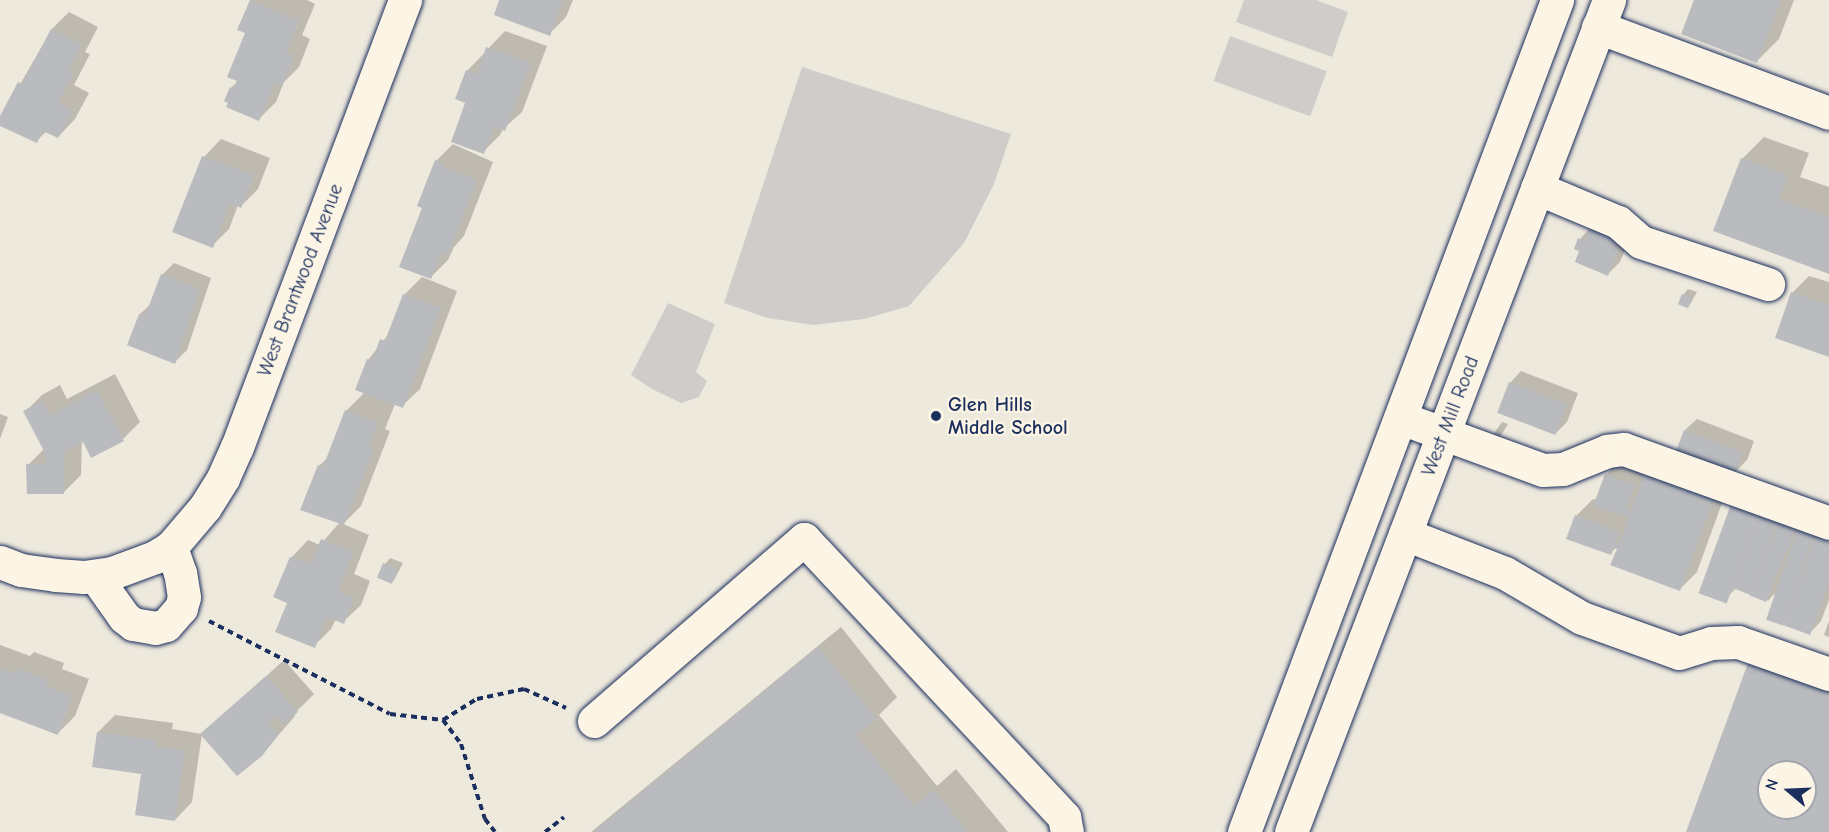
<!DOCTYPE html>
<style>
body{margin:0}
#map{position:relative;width:1829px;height:832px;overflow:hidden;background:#eee9dd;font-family:"Comic Neue",sans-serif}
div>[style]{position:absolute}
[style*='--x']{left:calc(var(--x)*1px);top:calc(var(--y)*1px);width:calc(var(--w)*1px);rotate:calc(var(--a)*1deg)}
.green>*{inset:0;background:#cfcdca;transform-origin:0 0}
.shadow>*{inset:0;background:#0003}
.building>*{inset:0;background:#babbbe;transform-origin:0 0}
.path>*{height:4px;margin-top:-2px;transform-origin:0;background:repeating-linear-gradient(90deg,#1b2f5e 0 6px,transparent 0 10.5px)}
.roads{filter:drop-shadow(0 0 2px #1b2f5e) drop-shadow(0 0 2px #1b2f5e)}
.minor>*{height:33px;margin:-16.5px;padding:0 16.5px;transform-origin:16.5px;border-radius:16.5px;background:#fcf5e5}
.major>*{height:33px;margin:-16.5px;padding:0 16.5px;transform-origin:16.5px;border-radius:16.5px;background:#fcf5e5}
.dots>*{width:16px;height:16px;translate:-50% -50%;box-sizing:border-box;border:3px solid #fcf5e5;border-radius:50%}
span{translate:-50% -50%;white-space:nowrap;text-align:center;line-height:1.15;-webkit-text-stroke:4.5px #fcf5e5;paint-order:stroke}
.street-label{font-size:20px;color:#1b2f5e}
.poi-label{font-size:20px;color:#1b2f5e;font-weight:700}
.left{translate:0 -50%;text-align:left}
.north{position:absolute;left:1757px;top:760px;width:60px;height:60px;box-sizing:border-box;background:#fcf5e5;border:2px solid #a2a6af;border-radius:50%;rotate:289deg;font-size:16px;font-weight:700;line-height:24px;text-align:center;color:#1b2f5e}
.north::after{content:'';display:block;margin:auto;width:21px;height:27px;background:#1b2f5e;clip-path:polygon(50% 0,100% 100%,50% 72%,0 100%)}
</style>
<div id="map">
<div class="green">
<i style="clip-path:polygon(1244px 0,1316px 0,1348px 12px,1332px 57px,1236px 22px)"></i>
<i style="left:1230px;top:36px;width:103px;height:48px;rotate:20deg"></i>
<i style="clip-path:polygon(802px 67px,1011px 134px,994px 184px,964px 243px,909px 306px,864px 319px,813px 325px,768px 318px,724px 303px)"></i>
<i style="clip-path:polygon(668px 303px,715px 324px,696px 372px,707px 381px,699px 397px,681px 403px,652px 389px,631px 375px)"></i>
</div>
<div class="shadow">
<i style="clip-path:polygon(251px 0,307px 0,315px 4px,302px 35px,310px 39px,299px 67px,284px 82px,276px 102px,259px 119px,231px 88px,239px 80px,247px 32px,239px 30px)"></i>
<i style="clip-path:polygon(501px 0,573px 0,566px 17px,549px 34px)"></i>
<i style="clip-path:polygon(1696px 0,1794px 0,1779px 39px,1757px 61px)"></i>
<i style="clip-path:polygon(69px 12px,98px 27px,85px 52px,90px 54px,74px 85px,89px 93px,75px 119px,58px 137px,47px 131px,36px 141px,0 124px,0 119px,52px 29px)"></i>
<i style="clip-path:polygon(505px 31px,547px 46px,522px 112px,503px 129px,500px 135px,483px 152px,467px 102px,457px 98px,468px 70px)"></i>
<i style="clip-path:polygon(1764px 137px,1809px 153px,1800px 177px,1829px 187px,1829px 272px,1742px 159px)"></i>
<i style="clip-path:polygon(221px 139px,270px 158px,258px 189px,241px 206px,238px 205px,229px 229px,212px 246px,204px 157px)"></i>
<i style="clip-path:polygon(453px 144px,493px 162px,464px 236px,454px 247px,448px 260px,431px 277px,424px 207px,436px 161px)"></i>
<i style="clip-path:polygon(1591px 227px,1630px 237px,1620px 262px,1608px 274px,1581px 250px,1580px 239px)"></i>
<i style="clip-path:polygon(174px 263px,211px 278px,187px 350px,175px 362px,129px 345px,140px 314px,151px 304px,162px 275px)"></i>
<i style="clip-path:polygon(1809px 276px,1829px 282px,1829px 355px,1792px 293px)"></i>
<i style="clip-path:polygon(422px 277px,457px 291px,420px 389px,402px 406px,395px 404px,385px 429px,390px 431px,361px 506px,343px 524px,369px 535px,354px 574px,370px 581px,361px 605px,343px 622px,336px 619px,331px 629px,314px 646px,289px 602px,291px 558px,308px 540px,320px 545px,340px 522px,319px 466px,328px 457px,346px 411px,365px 392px,368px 360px,391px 331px,405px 294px)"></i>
<i style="clip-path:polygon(1688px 289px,1697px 292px,1689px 306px,1683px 295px)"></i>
<i style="clip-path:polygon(1521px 371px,1578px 393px,1567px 422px,1555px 434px,1510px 383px)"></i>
<i style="clip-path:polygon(115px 374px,140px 422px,123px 439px,82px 436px,81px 475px,64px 492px,28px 465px,44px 449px,25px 412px,42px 395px,60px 385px,67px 399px)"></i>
<i style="clip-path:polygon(0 414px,8px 417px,0 439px)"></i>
<i style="clip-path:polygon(1697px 419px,1754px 441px,1747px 460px,1735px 472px,1685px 430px)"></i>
<i style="clip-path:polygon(1502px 422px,1508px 424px,1500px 437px,1493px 435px)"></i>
<i style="clip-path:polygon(1623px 458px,1730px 481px,1697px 572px,1680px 589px,1620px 544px,1610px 553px,1576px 516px,1593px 499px,1597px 500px,1606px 475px)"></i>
<i style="clip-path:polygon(1732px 505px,1829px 525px,1829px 600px,1821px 621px,1810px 633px,1789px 615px,1780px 623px,1774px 594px,1768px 601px,1757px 586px,1749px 593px,1736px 588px,1724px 601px)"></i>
<i style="clip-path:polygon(390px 558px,403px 563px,393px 582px,385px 564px)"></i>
<i style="clip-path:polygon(1829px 621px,1829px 637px,1824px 635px)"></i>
<i style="clip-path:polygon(841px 627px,897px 697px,879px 715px,937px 786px,956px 769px,1008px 832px,591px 832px)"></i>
<i style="clip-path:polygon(0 645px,30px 656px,34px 652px,64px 663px,62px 669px,89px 679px,75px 716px,58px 733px,0 711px)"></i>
<i style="clip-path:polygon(284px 660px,314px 694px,294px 714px,295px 716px,261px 755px,202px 734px,192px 802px,175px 820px,143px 772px,98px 732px,115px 715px,173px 723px,172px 729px,202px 734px)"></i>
<i style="clip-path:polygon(evenodd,1750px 663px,1829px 669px,1829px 832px,1688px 832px,1750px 663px,1769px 772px,1805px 772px,1805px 808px,1769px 808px,1769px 772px)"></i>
</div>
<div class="building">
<i style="clip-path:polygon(250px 0,299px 21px,286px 53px,294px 56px,282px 86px,275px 83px,259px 121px,226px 107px,228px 103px,224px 101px,230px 87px,233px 89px,237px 81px,227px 77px,245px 33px,237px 30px)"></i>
<i style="clip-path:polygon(499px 0,563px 0,550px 36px,494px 15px)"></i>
<i style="clip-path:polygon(1694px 0,1781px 0,1757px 63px,1681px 34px)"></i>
<i style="clip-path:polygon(51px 29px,82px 44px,69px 69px,74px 72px,58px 103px,73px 111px,58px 138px,43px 131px,37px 143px,0 126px,0 116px,18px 82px,22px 84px)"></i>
<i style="clip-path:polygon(486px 47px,531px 63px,505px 131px,494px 127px,484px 154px,451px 142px,465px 103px,455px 99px,466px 70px,477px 74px)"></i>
<i style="clip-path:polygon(202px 156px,254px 175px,241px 208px,230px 203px,213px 248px,172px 232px)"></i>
<i style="clip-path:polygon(1741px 158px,1788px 175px,1779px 199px,1829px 217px,1829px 274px,1713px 231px)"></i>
<i style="clip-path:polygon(435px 160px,444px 164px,443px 167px,477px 180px,448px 255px,442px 253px,431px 279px,399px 267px,422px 208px,417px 206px)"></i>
<i style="clip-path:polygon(1591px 225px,1619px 236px,1614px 247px,1619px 249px,1608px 276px,1575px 262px,1579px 251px,1574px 249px,1578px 238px,1585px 241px)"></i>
<i style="clip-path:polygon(161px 274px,200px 289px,175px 364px,127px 345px,139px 314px,145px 316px)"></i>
<i style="clip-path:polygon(1791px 292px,1829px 305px,1829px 357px,1775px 338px)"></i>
<i style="clip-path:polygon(403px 294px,441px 308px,403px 408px,355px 390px,367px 359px,372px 361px,380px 339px,385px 341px)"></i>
<i style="left:1682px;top:294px;width:11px;height:11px;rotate:22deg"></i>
<i style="left:1509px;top:382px;width:62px;height:33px;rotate:21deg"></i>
<i style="clip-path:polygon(97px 390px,124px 441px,91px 458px,83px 442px,65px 451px,64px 494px,27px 494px,26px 464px,46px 464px,46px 455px,23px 411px,42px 401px,49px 415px)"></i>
<i style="clip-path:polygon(345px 410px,378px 423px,369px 446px,374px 449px,344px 525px,300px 510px,318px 465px,323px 467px)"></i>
<i style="left:1684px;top:430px;width:63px;height:22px;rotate:21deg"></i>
<i style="clip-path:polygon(1645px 472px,1714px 498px,1680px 591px,1610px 565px,1617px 549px,1614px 548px,1611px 555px,1566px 539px,1575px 515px,1620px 532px,1615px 545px,1618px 546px,1629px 518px,1593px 506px,1605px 474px,1635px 485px,1626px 509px,1631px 511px)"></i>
<i style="left:1731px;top:504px;width:30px;height:95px;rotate:20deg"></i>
<i style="left:1760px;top:515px;width:19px;height:78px;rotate:21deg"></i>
<i style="left:1779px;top:522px;width:18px;height:79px;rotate:22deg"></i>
<i style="left:1797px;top:530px;width:18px;height:95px;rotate:19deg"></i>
<i style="clip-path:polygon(1816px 536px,1829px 541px,1829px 582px,1810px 635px,1783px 625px)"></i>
<i style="clip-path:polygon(321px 539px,353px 552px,338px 591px,354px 598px,344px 624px,327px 617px,315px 648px,275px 632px,287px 603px,273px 597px,290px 557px,311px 564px)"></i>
<i style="left:383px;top:563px;width:16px;height:16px;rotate:22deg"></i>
<i style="clip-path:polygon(818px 647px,877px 719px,856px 735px,914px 806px,934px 790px,968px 832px,594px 832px)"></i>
<i style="clip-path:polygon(evenodd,1748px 663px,1829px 693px,1829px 832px,1686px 832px,1748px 663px,1769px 772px,1805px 772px,1805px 808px,1769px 808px,1769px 772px)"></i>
<i style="clip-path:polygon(0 668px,14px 673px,16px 668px,48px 680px,46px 686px,72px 696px,58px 735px,0 713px)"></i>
<i style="clip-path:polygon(266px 676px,298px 712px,284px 724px,277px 715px,269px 722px,279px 734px,262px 756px,237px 776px,200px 734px)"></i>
<i style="clip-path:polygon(97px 732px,156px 740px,155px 746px,185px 750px,175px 821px,135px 815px,141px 774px,92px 767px)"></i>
</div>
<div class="path">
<i style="--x:209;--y:621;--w:203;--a:27.2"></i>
<i style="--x:390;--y:714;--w:53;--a:6.5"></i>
<i style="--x:443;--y:720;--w:40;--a:-32"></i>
<i style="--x:477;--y:699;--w:48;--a:-12"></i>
<i style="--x:524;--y:689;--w:46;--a:24.3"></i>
<i style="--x:443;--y:720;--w:30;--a:53"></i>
<i style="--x:461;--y:744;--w:79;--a:72.3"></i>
<i style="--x:485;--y:819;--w:16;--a:52"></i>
<i style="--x:545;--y:832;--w:24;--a:-38"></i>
</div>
<div class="roads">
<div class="minor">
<i style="--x:1598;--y:27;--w:246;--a:20.4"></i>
<i style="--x:1537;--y:188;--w:88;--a:22.8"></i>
<i style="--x:1618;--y:222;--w:30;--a:41"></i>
<i style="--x:1641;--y:242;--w:134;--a:18.3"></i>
<i style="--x:1401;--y:418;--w:151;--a:20.1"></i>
<i style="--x:1543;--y:470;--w:20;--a:-3"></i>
<i style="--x:1563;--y:469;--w:48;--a:-22.2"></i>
<i style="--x:1607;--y:451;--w:17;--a:-7"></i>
<i style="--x:1624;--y:449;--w:218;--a:19.8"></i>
<i style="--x:1405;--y:534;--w:107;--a:21.3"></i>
<i style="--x:1505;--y:573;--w:89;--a:30.3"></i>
<i style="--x:1582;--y:618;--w:103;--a:19.8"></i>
<i style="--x:1679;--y:653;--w:34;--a:-17"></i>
<i style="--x:1711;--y:643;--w:27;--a:-2"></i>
<i style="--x:1738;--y:642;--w:96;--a:19.4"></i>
<i style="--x:0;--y:562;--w:22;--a:21"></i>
<i style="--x:21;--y:570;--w:35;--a:8"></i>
<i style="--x:56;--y:575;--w:28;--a:4"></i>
<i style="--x:84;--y:577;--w:28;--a:-8"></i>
<i style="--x:112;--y:573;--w:46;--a:-20.4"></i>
<i style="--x:155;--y:557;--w:19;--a:-32"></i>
<i style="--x:171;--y:547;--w:52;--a:-49.6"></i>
<i style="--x:205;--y:507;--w:34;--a:-58"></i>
<i style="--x:223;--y:478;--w:34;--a:-66"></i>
<i style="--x:237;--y:447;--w:478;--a:-69.4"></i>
<i style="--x:95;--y:576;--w:50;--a:54.7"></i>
<i style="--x:124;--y:617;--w:11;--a:38"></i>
<i style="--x:133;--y:624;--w:22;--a:10"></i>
<i style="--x:155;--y:628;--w:11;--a:-15"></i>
<i style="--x:166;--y:625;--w:23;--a:-49"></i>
<i style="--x:181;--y:608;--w:11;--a:-75"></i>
<i style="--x:184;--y:597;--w:24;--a:-99"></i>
<i style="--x:180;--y:573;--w:28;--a:-109"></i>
<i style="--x:594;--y:721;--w:278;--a:-40.9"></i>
<i style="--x:804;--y:539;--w:381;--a:46.9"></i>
<i style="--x:1064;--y:817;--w:15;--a:79"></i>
</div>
<div class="major">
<i style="--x:1244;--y:832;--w:889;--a:-69.38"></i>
<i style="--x:1291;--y:832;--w:891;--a:-69.08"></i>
</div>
</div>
<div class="dots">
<i style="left:936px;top:416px;background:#1b2f5e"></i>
</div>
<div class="street-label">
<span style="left:300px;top:280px;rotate:-69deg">West Brantwood Avenue</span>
<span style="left:1450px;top:416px;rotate:-69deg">West Mill Road</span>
</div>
<div class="poi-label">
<span class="left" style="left:948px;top:416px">Glen Hills<br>Middle School</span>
</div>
<div class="north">N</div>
</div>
